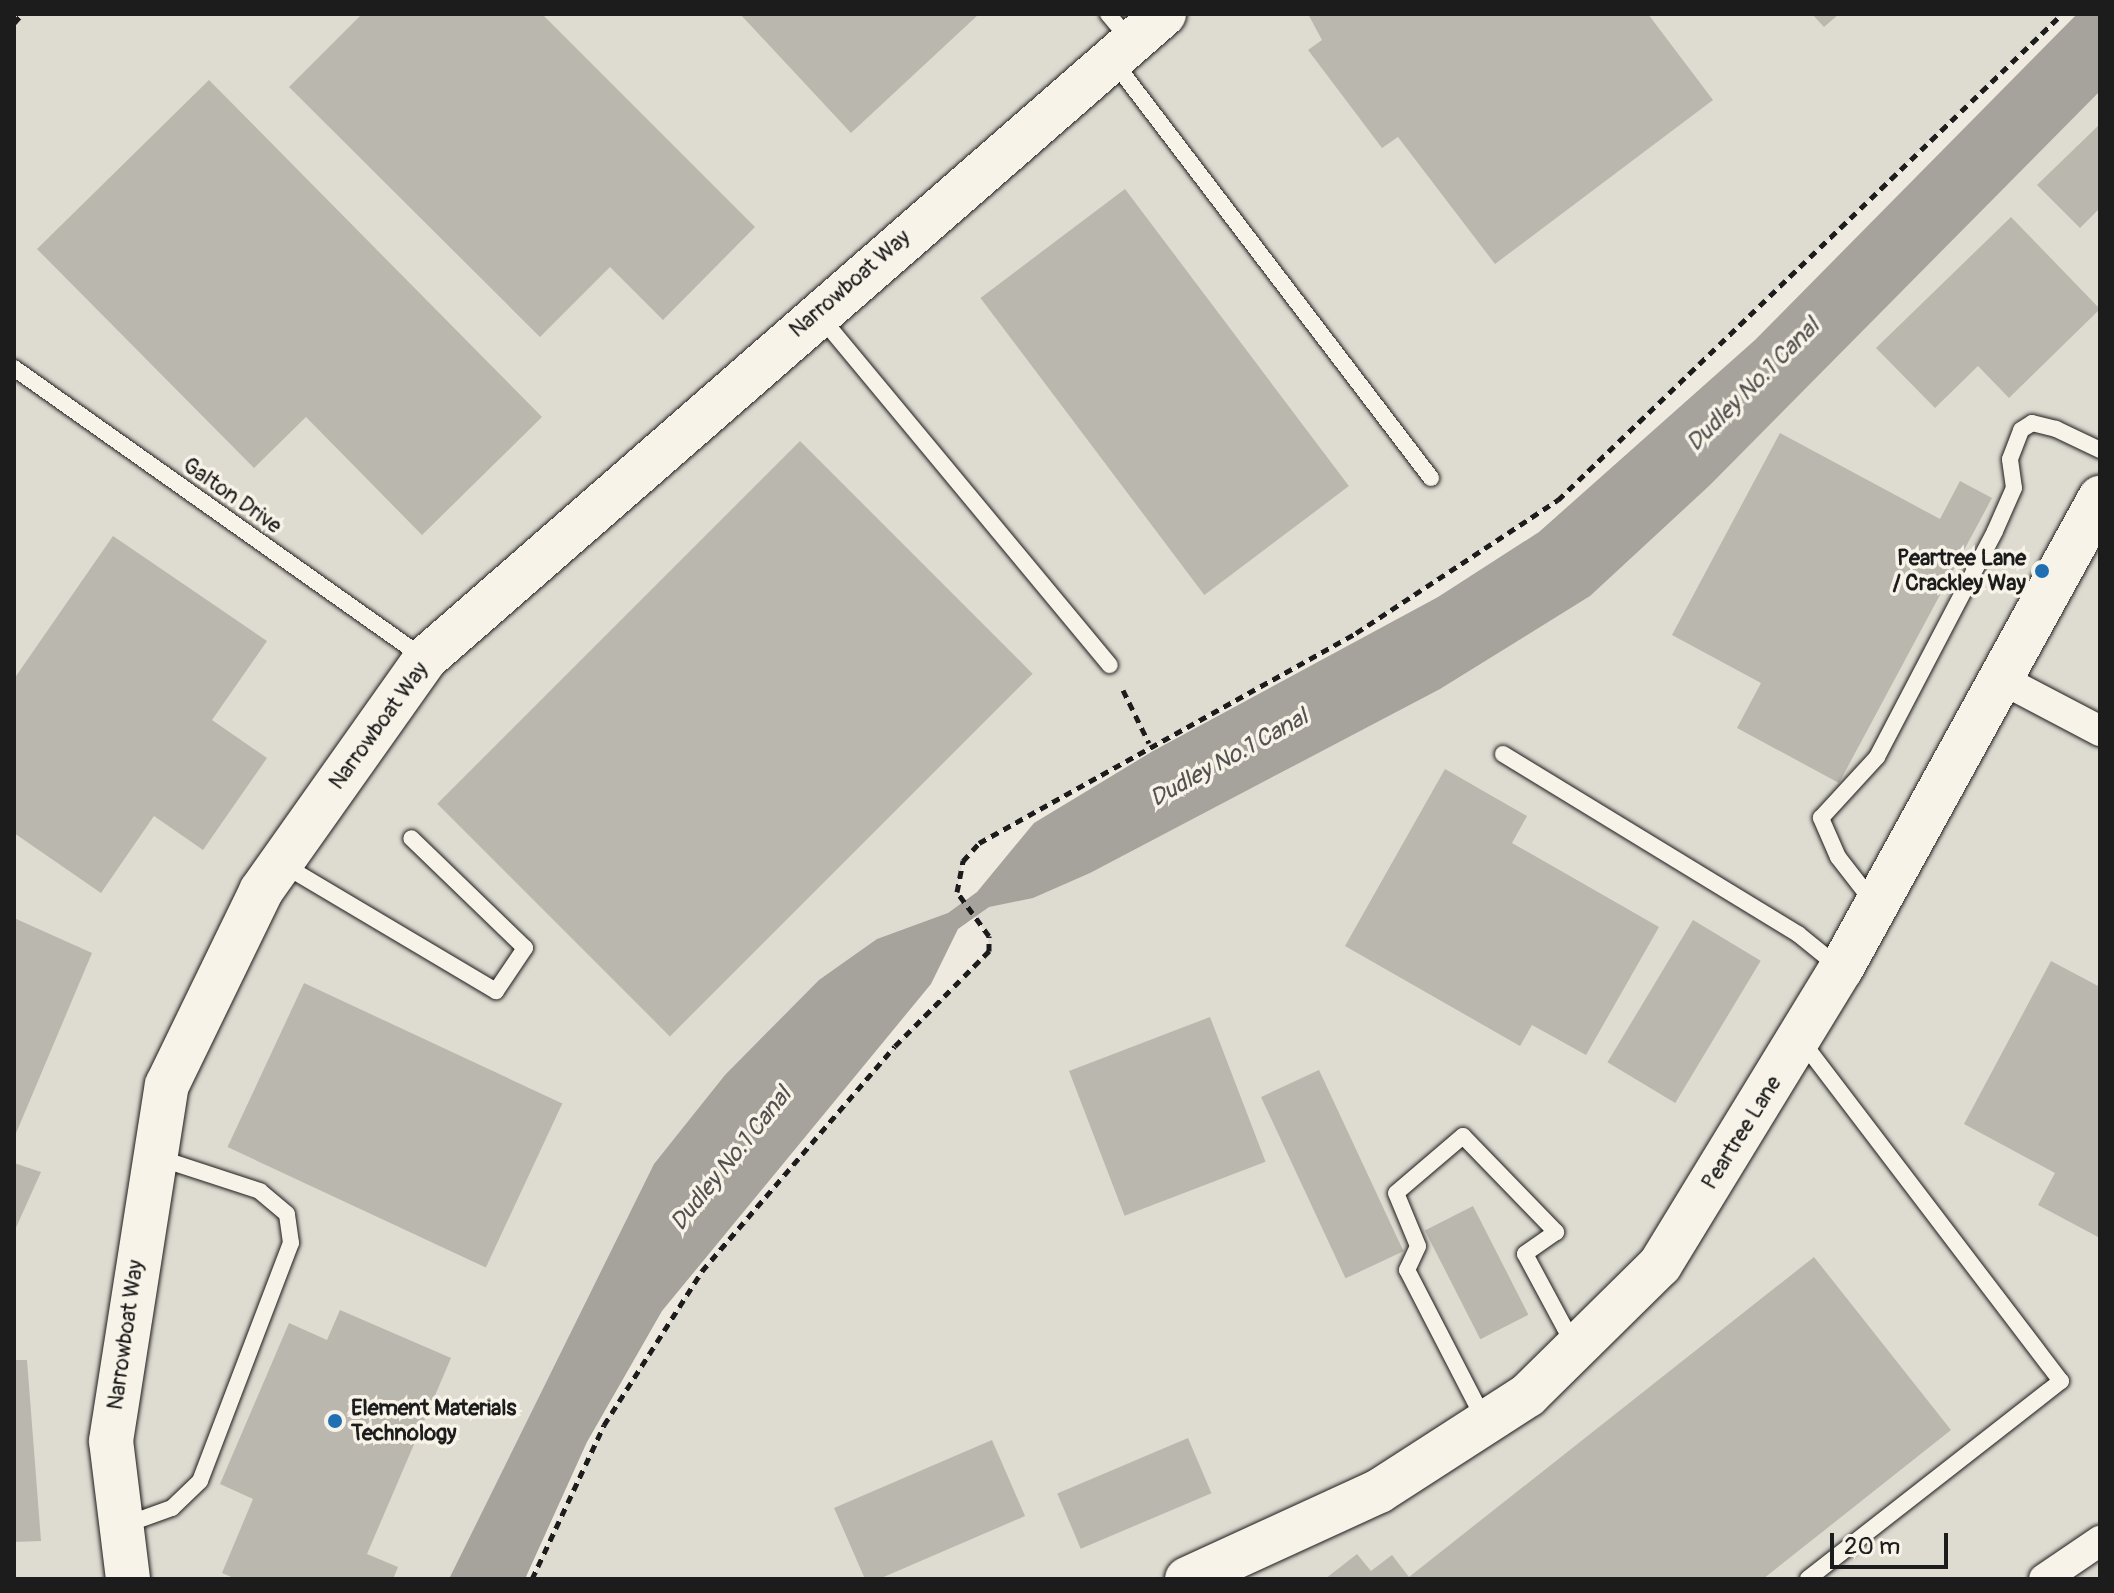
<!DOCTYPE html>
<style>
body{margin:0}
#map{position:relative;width:2114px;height:1593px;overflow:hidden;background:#eeeae0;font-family:Pangolin,sans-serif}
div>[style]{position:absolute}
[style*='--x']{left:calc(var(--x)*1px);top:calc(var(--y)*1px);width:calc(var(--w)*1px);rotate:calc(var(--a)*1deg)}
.built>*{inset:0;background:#dedbd1}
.water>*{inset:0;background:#a6a39d}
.building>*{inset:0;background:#bab7af;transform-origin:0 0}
.path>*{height:5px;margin-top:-2.5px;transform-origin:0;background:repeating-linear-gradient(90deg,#1c1c1c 0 8px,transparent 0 14px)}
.roads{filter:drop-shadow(0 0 2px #1c1c1c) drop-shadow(0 0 2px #1c1c1c)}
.lane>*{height:16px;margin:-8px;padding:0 8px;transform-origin:8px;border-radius:8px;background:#f7f3e8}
.street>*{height:30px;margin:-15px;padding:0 15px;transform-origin:15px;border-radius:15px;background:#f7f3e8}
.secondary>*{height:44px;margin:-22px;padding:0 22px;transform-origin:22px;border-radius:22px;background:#f7f3e8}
.dots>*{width:22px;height:22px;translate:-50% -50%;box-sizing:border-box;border:4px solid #f7f3e8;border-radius:50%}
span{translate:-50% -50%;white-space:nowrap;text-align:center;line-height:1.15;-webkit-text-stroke:7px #f7f3e8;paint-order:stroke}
.street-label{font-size:22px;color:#1c1c1c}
.poi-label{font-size:22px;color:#1c1c1c;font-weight:700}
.right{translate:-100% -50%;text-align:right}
.left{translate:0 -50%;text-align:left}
.water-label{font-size:24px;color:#535250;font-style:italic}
.frame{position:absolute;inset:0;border:16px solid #1c1c1c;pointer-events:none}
.scale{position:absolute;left:1830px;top:1533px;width:118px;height:36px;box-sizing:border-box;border:4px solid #1c1c1c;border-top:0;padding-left:10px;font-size:24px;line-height:28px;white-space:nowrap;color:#1c1c1c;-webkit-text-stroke:6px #f7f3e8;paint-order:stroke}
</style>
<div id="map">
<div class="built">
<i style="clip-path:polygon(14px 14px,2062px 14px,1558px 500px,1356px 633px,979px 843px,963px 861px,957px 892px,971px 908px,1535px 586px,2100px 41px,2100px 1579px,532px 1579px,604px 1425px,702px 1271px,895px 1046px,989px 951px,988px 936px,970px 909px,731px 1153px,485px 1579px,14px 1579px)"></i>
</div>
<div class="water">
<i style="clip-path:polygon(2077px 14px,2100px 14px,2100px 91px,1710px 485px,1590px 596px,1440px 689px,1090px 873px,1033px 898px,989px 907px,958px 929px,931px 984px,662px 1311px,587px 1442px,525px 1579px,449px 1579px,654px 1164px,725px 1075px,819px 980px,877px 939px,948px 913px,977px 892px,1034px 823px,1153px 751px,1438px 597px,1539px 532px,1755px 340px)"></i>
</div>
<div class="building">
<i style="clip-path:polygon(362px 14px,542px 14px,755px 227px,663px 320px,610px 267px,540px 337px,289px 87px)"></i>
<i style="clip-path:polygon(740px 14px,979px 14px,851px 133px)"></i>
<i style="clip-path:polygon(1308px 14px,1648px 14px,1713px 100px,1495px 264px,1398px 137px,1382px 148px,1308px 50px,1322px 40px)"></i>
<i style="clip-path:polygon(1812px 14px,1839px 14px,1824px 27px)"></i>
<i style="clip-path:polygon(209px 80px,542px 417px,422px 535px,306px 417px,254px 468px,37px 249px)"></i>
<i style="clip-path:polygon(2100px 124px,2100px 208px,2080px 228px,2037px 185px)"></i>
<i style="left:1125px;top:189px;width:372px;height:181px;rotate:53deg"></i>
<i style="clip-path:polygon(2011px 217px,2100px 309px,2009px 398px,1978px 366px,1935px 408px,1876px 348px)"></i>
<i style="clip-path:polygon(1780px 433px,1940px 519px,1960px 481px,1992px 498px,1839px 783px,1737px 728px,1761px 683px,1672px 635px)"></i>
<i style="left:800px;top:441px;width:329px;height:513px;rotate:45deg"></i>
<i style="clip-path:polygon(113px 536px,267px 641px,212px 720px,267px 758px,203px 850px,154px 816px,101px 893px,14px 833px,14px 679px)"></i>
<i style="clip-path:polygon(1445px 769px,1527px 816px,1512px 843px,1659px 927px,1586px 1055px,1532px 1025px,1520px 1046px,1345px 946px)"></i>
<i style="clip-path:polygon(14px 918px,92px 953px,14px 1138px)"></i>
<i style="left:1693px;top:920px;width:79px;height:166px;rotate:31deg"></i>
<i style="clip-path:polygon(2051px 961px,2100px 987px,2100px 1238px,2038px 1205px,2055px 1173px,1964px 1124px)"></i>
<i style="left:304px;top:983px;width:285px;height:181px;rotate:25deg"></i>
<i style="left:1210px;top:1017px;width:155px;height:151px;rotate:69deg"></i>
<i style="left:1319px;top:1070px;width:200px;height:64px;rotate:65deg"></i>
<i style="clip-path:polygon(14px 1163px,41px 1172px,14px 1232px)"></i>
<i style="left:1473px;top:1206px;width:122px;height:54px;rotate:63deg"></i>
<i style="clip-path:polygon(1814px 1257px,1951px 1430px,1763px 1579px,1325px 1579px,1357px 1554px,1371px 1571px,1392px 1555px,1409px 1577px)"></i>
<i style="clip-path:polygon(340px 1310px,451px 1358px,367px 1554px,398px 1567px,393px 1579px,236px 1579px,222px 1573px,253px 1499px,220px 1484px,289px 1323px,327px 1340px)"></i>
<i style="clip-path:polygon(14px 1360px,27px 1360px,41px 1541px,14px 1542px)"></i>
<i style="left:1188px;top:1438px;width:60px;height:142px;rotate:67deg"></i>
<i style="clip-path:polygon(992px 1440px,1025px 1516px,879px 1579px,865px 1579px,834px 1508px)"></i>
</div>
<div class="path">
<i style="--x:14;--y:23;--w:12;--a:-48"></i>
<i style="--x:1123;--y:690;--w:59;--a:63.9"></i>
<i style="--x:532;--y:1579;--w:170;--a:-64.9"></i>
<i style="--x:604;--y:1425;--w:183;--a:-57.5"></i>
<i style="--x:702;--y:1271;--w:296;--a:-49.4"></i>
<i style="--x:895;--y:1046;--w:134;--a:-45.3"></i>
<i style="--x:989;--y:951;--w:15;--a:-90"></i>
<i style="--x:989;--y:936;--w:54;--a:-126"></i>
<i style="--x:957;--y:892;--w:32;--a:-79"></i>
<i style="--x:963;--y:861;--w:24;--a:-48"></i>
<i style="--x:979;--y:843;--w:432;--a:-29.1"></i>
<i style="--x:1356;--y:633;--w:242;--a:-33.4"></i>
<i style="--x:1558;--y:500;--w:700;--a:-43.96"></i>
</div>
<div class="roads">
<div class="lane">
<i style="--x:1108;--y:14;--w:35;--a:50"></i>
<i style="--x:1114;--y:62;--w:523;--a:52.69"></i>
<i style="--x:819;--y:315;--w:455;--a:50.3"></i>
<i style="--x:14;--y:368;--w:502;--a:35.27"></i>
<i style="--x:1503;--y:754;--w:346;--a:31.4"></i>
<i style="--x:1798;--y:934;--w:54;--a:39"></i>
<i style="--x:282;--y:864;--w:249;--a:30.7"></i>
<i style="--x:496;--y:991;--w:52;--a:-56"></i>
<i style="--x:525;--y:948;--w:158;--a:-136"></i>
<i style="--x:1873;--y:902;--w:57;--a:-127.9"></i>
<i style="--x:1838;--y:857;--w:43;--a:-113.6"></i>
<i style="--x:1821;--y:818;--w:83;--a:-47.4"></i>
<i style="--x:1877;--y:757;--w:255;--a:-62.4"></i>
<i style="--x:1995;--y:531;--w:47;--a:-66.2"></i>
<i style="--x:2014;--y:488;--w:29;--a:-98"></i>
<i style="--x:2010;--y:459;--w:31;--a:-69"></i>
<i style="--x:2021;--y:430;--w:13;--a:-32"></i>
<i style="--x:2032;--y:423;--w:25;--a:14"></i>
<i style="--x:2056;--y:429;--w:49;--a:25.5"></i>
<i style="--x:1801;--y:1040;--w:429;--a:52.7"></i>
<i style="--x:2061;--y:1381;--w:321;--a:142"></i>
<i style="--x:1485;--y:1421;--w:170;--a:-117.3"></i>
<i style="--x:1407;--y:1270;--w:26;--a:-65"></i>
<i style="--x:1418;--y:1246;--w:57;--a:-112.5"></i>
<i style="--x:1396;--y:1193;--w:88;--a:-40.4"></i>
<i style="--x:1463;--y:1136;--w:134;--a:45.9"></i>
<i style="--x:1556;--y:1232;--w:38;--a:145"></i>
<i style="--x:1525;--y:1254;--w:103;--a:61.7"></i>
<i style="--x:122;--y:1526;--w:53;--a:-19.8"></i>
<i style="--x:172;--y:1508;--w:39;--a:-44"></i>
<i style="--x:200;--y:1481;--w:255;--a:-69.1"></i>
<i style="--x:291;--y:1243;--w:29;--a:-98"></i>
<i style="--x:287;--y:1214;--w:35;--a:-140"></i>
<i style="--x:260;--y:1191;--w:109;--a:-161.9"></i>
</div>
<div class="street">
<i style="--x:2003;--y:680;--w:110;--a:27.7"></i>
<i style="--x:2044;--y:1579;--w:68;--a:-34.2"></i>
</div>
<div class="secondary">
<i style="--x:128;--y:1579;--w:139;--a:-97"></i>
<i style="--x:111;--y:1441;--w:360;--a:-81.1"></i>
<i style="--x:167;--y:1085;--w:216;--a:-64.1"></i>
<i style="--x:261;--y:891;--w:284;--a:-54.7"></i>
<i style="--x:425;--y:659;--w:981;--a:-41.11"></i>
<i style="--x:1187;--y:1579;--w:211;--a:-24.6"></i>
<i style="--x:1379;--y:1491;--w:177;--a:-32.8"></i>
<i style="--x:1528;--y:1395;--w:185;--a:-44.6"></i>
<i style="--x:1660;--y:1265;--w:347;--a:-58.6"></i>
<i style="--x:1841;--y:969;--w:538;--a:-61.19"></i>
</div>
</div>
<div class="dots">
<i style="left:2042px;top:571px;background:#1f6fb2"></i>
<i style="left:335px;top:1421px;background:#1f6fb2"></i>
</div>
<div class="street-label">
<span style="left:850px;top:284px;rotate:-41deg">Narrowboat Way</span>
<span style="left:232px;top:496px;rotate:35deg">Galton Drive</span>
<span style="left:379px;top:726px;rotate:-54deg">Narrowboat Way</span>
<span style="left:1742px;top:1133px;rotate:-58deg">Peartree Lane</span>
<span style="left:126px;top:1335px;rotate:-82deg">Narrowboat Way</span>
</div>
<div class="poi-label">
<span class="right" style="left:2026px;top:571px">Peartree Lane<br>/ Crackley Way</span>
<span class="left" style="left:351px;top:1421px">Element Materials<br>Technology</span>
</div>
<div class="water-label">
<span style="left:1753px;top:385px;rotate:-45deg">Dudley No.1 Canal</span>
<span style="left:1229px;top:758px;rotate:-29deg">Dudley No.1 Canal</span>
<span style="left:731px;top:1159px;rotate:-51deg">Dudley No.1 Canal</span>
</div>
<div class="frame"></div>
<div class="scale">20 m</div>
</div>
